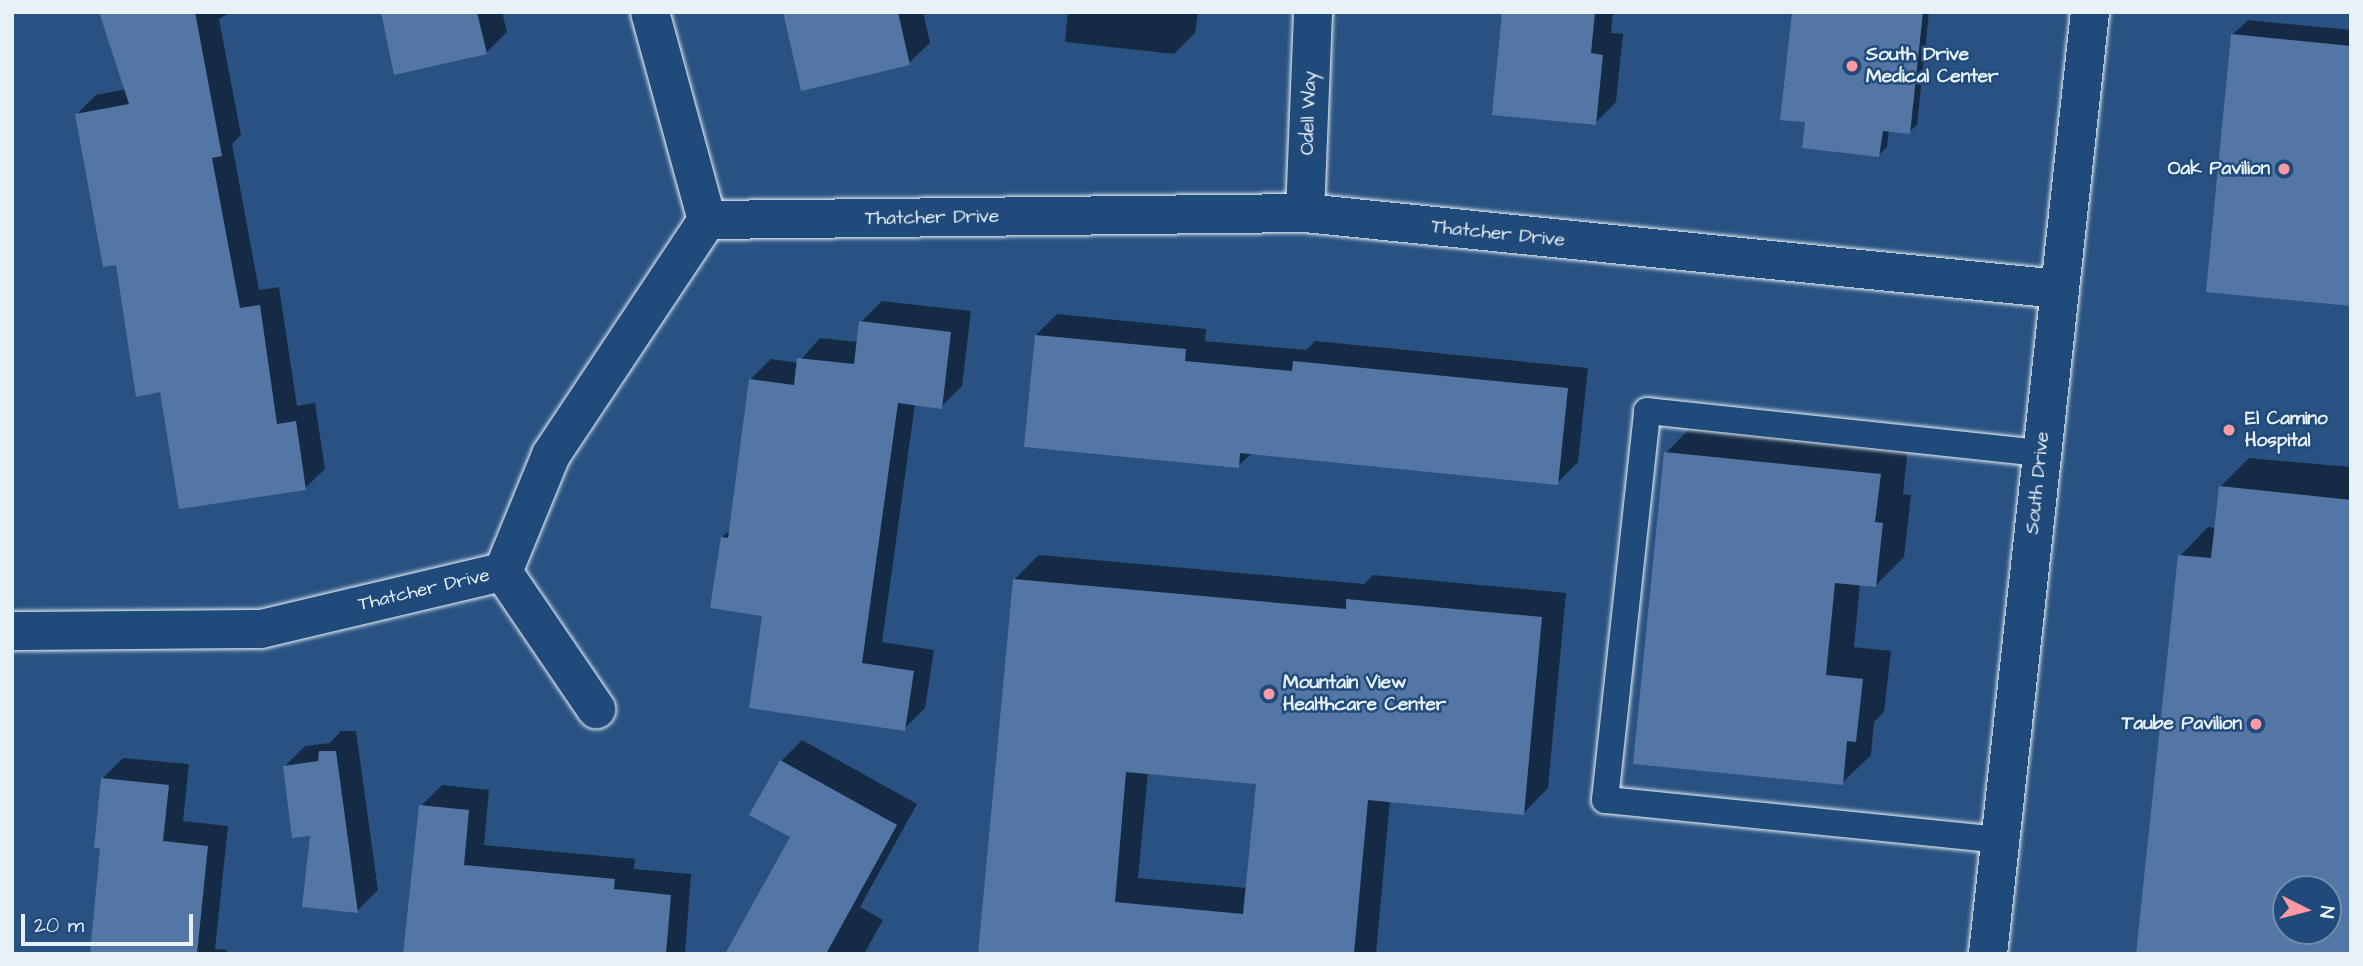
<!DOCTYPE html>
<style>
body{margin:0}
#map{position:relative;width:2363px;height:966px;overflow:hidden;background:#295282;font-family:"Architects Daughter",sans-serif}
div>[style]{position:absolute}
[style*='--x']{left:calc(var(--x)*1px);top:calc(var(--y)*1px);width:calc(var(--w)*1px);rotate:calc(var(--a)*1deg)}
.shadow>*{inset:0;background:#0007}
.building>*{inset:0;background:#5376a5}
.roads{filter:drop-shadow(0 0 2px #e8f1f8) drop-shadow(0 0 2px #e8f1f8)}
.lane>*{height:26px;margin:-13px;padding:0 13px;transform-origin:13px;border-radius:13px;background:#1f4a7a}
.street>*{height:38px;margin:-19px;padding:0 19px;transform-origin:19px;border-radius:19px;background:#1f4a7a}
.dots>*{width:19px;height:19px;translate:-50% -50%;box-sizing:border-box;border:4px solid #1f4a7a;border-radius:50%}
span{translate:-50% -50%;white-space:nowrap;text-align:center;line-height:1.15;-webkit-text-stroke:5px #1f4a7a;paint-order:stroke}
.poi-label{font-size:19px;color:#e8f1f8;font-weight:700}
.left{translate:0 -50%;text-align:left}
.right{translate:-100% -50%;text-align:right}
.street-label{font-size:19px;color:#e8f1f8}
.frame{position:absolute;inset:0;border:14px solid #e8f1f8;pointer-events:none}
.north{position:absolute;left:2272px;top:875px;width:70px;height:70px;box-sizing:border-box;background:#1f4a7a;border:2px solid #6f8dac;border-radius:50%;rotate:96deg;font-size:19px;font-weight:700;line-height:28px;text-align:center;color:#e8f1f8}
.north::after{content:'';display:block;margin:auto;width:24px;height:32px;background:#ff9aa2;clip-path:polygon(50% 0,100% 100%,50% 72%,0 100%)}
.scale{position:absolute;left:21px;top:914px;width:172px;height:32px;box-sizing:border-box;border:4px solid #e8f1f8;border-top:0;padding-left:9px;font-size:21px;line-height:24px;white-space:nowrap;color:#e8f1f8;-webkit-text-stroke:5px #1f4a7a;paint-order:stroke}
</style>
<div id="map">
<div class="shadow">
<i style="clip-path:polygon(100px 12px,231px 12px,219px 19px,241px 135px,232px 144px,259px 290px,279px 287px,297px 406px,315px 403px,325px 469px,305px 488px,117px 263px,77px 114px,96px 95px,126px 89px)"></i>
<i style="clip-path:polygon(383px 12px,502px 12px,507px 32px,486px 53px)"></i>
<i style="clip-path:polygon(784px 12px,923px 12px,930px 43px,909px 63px)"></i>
<i style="clip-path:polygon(1068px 12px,1198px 12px,1195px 33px,1174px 54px,1065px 42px)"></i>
<i style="clip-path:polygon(1503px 12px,1613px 12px,1611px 33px,1623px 34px,1616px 102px,1595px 123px)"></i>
<i style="clip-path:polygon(1794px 12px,1929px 12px,1917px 125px,1909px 132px,1889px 130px,1887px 147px,1879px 155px,1807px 121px)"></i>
<i style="clip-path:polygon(2248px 20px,2351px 30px,2351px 304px,2232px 35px)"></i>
<i style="clip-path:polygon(882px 301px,971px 311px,962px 386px,941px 407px,915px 404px,882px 642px,934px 650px,925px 708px,904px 729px,764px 614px,722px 537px,731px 529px,750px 380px,771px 359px,798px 363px,820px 338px,858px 342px,861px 322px)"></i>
<i style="clip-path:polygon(1057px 314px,1206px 329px,1205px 341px,1306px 350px,1315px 341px,1588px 368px,1578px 462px,1557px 483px,1252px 453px,1238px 466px,1036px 335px)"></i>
<i style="clip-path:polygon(1694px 424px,1908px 446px,1903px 494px,1911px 495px,1904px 557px,1876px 585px,1860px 584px,1854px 647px,1891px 651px,1884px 712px,1874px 722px,1871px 755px,1842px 783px,1666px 453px)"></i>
<i style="clip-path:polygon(evenodd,2249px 458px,2351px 467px,2351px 954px,2138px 954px,2180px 556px,2208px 527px,2216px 528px,2220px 487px,2249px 458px,2286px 889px,2328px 889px,2328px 931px,2286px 931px,2286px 889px)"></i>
<i style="clip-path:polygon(evenodd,1039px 555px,1364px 584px,1373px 575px,1566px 593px,1548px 788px,1524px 813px,1390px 800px,1376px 954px,980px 954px,1014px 580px,1039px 555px,1148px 772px,1258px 783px,1248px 888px,1138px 878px,1148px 772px)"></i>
<i style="clip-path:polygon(341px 731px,356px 731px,378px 890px,357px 911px,312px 834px,284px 767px,305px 746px,330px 743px)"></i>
<i style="clip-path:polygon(802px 740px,917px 804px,860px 907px,883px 920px,864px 954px,782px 954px,792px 837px,781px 761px)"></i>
<i style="clip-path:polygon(123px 758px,189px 764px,183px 821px,228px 826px,215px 949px,227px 950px,226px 954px,91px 954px,102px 847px,102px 779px)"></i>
<i style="clip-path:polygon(442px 785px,489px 790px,484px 845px,635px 859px,634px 869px,691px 874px,685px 954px,405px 954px,421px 806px)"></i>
</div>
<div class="building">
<i style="clip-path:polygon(99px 12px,195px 12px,222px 156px,212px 158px,240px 308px,260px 305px,277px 424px,296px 421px,306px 490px,179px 509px,160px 392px,136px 397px,116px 265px,103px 267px,75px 114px,129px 104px)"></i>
<i style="clip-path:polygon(381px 12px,477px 12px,487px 54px,394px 75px)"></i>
<i style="clip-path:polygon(783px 12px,898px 12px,910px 65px,801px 91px)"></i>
<i style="clip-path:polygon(1502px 12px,1595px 12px,1591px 53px,1603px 55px,1596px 125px,1492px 115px)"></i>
<i style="clip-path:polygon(1792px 12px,1923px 12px,1910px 134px,1883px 131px,1879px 157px,1802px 148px,1805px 122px,1780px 120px)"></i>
<i style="clip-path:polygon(2231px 34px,2351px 46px,2351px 306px,2206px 292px)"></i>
<i style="clip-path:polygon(859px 321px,951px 332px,942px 409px,898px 403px,862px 663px,914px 671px,905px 731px,749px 708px,762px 616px,710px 608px,721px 537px,728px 538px,749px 379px,794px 385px,797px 358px,854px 364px)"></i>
<i style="clip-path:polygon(1035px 335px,1186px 349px,1185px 361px,1292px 371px,1293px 361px,1568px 388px,1558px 485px,1240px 453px,1239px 468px,1024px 447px)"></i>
<i style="clip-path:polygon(1664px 452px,1881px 474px,1875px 522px,1883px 523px,1876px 587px,1835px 583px,1826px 675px,1863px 679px,1856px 742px,1847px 741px,1843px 785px,1633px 764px)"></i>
<i style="clip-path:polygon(evenodd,2219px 486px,2351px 500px,2351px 954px,2136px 954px,2178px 555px,2211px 558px,2219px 486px,2286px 889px,2328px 889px,2328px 931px,2286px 931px,2286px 889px)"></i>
<i style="clip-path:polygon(evenodd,1013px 579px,1346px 609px,1346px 599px,1542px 617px,1524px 815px,1368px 800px,1354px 954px,978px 954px,1013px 579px,1126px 772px,1256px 784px,1243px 914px,1115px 902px,1126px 772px)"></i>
<i style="clip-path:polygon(319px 751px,336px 751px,358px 913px,302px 907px,310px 836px,292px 838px,283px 766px,318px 761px)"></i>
<i style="clip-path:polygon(780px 760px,897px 825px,826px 954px,725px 954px,790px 837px,749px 815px)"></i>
<i style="clip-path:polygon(101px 778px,169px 785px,163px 841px,208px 846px,197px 954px,90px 954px,100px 848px,94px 848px)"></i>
<i style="clip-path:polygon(419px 805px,469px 810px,464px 865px,615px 879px,614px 889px,671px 895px,666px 954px,403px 954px)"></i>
</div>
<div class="roads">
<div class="lane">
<i style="--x:2001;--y:840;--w:398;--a:-174.2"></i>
<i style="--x:1605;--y:800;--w:391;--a:-83.8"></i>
<i style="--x:1647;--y:411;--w:396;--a:6.1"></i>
</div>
<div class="street">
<i style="--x:650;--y:12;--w:216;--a:74.7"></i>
<i style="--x:1305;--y:213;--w:201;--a:-87.7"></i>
<i style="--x:707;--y:220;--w:598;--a:-0.67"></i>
<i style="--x:1305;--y:213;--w:758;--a:5.76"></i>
<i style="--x:503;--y:572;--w:166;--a:55.8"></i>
<i style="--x:12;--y:631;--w:249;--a:-0.5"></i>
<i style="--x:261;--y:629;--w:249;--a:-13.3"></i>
<i style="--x:503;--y:572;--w:126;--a:-67.7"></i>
<i style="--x:551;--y:455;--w:282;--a:-56.4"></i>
<i style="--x:1988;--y:954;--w:948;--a:-83.82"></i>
</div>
</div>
<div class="dots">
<i style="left:1852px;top:66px;background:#ff9aa2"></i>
<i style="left:2284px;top:169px;background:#ff9aa2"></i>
<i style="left:2229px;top:430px;background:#ff9aa2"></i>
<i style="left:1269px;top:694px;background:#ff9aa2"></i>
<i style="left:2256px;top:724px;background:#ff9aa2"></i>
</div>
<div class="poi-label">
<span class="left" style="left:1866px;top:66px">South Drive<br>Medical Center</span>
<span class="right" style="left:2270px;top:169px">Oak Pavilion</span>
<span class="left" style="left:2245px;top:430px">El Camino<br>Hospital</span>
<span class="left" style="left:1283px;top:694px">Mountain View<br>Healthcare Center</span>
<span class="right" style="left:2242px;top:724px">Taube Pavilion</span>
</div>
<div class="street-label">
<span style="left:1309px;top:113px;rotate:-88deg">Odell Way</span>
<span style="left:932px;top:218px;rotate:-1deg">Thatcher Drive</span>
<span style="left:1498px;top:234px;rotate:6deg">Thatcher Drive</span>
<span style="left:2038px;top:483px;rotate:-84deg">South Drive</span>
<span style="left:424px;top:590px;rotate:-13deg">Thatcher Drive</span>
</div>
<div class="frame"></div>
<div class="north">N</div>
<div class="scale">20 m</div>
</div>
